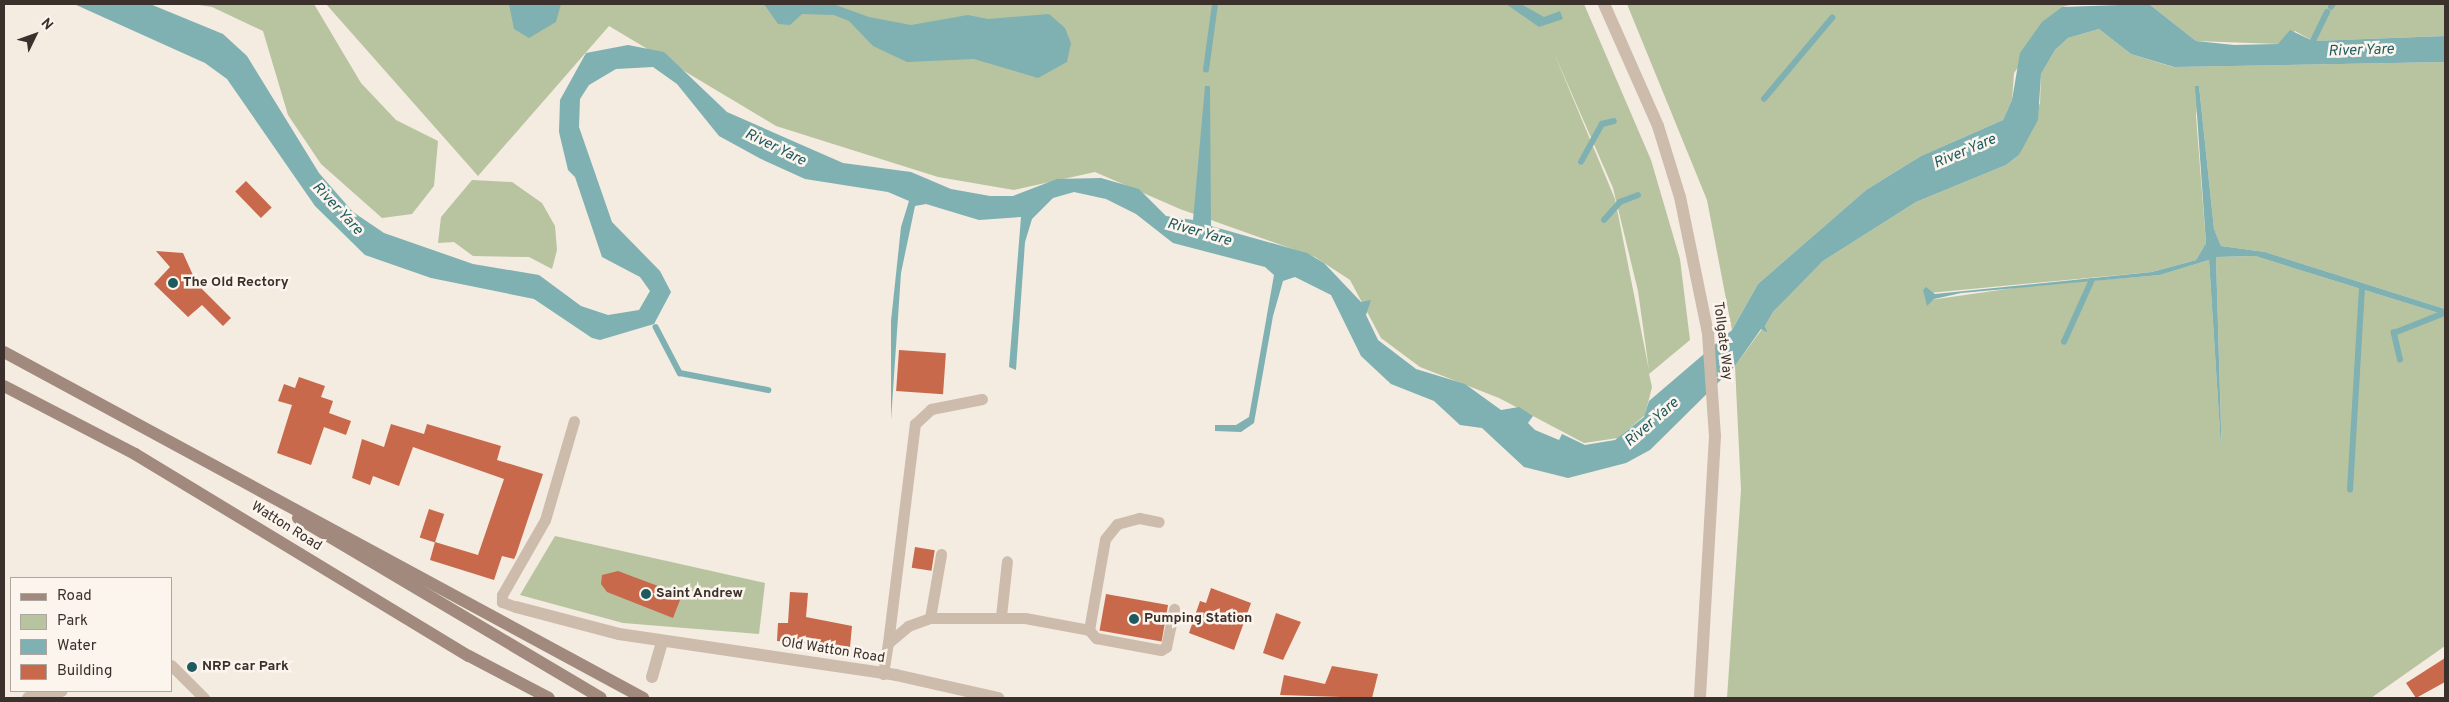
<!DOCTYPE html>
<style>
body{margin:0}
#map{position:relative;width:2449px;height:702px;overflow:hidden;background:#f4ebe1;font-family:Overpass,sans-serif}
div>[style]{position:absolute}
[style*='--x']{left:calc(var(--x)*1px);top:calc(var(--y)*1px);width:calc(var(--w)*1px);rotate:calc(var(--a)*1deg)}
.green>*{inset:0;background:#b8c4a0}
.water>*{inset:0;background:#7fb0b2}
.stream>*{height:5.5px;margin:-2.75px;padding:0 2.75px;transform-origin:2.75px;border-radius:2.75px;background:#7fb0b2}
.building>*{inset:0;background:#c8694b;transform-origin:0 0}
.lane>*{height:11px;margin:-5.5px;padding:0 5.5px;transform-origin:5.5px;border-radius:5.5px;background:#cdbbac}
.street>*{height:12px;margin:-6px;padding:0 6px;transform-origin:6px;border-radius:6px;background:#cdbbac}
.secondary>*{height:12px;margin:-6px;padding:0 6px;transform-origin:6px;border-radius:6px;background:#a18a7d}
.dots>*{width:14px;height:14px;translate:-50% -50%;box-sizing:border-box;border:2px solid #fbf5ee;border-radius:50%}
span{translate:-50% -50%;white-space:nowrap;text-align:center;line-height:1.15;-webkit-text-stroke:5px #fbf5ee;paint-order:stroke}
.poi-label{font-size:14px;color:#3b302b;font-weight:700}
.left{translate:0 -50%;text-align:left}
.street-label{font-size:14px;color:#3b302b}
.water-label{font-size:15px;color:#1f5a5e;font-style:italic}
.frame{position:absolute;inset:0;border:5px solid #3b302b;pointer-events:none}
.legend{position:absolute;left:10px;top:577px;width:162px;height:115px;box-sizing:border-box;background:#fbf5ee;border:1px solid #aea6a0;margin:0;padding:6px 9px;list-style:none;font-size:15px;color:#3b302b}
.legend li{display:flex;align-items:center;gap:10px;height:25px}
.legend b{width:25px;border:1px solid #aea6a0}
.north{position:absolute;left:10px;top:10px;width:50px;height:50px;-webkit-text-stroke:4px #fbf5ee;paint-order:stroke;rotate:48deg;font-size:14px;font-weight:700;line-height:20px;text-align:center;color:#3b302b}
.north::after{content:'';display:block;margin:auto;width:18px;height:22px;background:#3b302b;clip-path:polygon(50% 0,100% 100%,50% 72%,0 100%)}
</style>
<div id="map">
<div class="green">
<i style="clip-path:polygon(193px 4px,314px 4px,361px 83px,396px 120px,438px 141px,434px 186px,412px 214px,382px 218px,321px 164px,288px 115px,263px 31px,212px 7px)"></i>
<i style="clip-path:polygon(evenodd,326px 4px,1584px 4px,1651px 160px,1680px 259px,1690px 340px,1649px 374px,1652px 387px,1645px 415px,1618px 438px,1584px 443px,1499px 398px,1420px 367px,1381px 338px,1350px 280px,1315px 257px,1180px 209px,1095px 172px,1014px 190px,938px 177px,776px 126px,609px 26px,478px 176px,326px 4px,1554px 53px,1613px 188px,1638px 291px,1649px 370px,1615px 199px,1554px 53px)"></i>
<i style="clip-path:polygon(1627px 4px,2074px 4px,2062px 7px,2014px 73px,2012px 100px,2003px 120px,1921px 156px,1866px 190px,1758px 284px,1732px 330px,1707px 200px)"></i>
<i style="clip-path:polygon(2149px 4px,2445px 4px,2445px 36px,2313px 41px,2295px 31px,2278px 44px,2196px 41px)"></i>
<i style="clip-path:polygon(2099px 29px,2131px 54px,2173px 67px,2445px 62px,2445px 309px,2265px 252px,2221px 246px,2214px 229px,2199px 86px,2196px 116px,2206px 243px,2196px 260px,2152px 272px,1929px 293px,1930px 300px,2028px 286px,2160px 275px,2209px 260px,2222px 462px,2216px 257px,2255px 256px,2445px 315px,2445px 646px,2371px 698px,1727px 698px,1741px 490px,1735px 366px,1762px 329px,1768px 333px,1765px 326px,1773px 312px,1823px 261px,1916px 202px,2006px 165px,2019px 155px,2040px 103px,2041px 74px,2055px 50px,2068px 38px)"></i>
<i style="clip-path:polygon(472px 180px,512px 182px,542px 203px,555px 226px,557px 250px,552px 269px,529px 257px,473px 256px,454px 242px,438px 243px,441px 217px)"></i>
<i style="clip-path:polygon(555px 536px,765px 583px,759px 634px,623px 623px,520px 595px)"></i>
</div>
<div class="water">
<i style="clip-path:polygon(74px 4px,150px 4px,223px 34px,247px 56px,319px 173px,353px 212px,384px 233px,473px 264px,539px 275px,581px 306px,608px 315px,639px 310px,650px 291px,640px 277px,602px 257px,575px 177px,568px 170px,559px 132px,560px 100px,586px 53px,628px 45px,664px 52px,727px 112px,843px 163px,911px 172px,951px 189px,990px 196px,1013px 196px,1057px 179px,1101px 178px,1139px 189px,1166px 216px,1193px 220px,1205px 86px,1210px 86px,1211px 226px,1307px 253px,1324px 263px,1361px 302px,1371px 300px,1366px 315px,1378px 340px,1416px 369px,1465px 384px,1501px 410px,1519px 407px,1533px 416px,1528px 423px,1535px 430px,1559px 440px,1562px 434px,1585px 445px,1615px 440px,1644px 417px,1649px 401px,1732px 330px,1758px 284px,1866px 190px,1921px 156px,2003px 120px,2012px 100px,2020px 53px,2042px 22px,2062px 7px,2149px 4px,2196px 41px,2234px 45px,2278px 44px,2290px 30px,2313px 41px,2445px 36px,2445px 62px,2174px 67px,2131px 54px,2099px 29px,2068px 38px,2055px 50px,2041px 74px,2038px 120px,2019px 155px,2006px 165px,1916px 202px,1823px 261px,1773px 312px,1765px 326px,1768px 333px,1761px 329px,1735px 366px,1650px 450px,1626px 463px,1568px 478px,1524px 467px,1482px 428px,1460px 425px,1434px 401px,1391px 384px,1361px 356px,1331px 295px,1295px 277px,1283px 281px,1273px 316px,1254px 423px,1241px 432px,1215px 431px,1215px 425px,1236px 425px,1249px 417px,1274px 275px,1265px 267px,1173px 243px,1136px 214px,1106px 199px,1074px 192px,1053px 198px,1032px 219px,1025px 242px,1016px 370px,1009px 367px,1021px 217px,979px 220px,926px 204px,915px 206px,901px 273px,891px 420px,891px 321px,901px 227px,909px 201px,888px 192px,805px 179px,761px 159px,719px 136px,677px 84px,653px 67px,616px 69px,589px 85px,580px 99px,579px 127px,612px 222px,660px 271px,671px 292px,654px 324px,600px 340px,592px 338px,534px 299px,431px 278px,365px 255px,315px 206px,227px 79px,205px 63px)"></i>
<i style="clip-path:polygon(509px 4px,561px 4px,556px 22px,529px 38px,514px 29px)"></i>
<i style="clip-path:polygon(764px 4px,833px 4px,869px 17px,911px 25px,968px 15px,988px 19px,1049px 14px,1065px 28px,1071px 43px,1067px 62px,1038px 78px,974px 59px,907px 62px,873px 46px,849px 21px,834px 15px,802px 14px,790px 25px,778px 24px)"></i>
<i style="clip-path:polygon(1506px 4px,1521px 4px,1544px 17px,1560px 11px,1563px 19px,1539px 27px)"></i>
<i style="clip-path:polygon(2195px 86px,2199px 86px,2214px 229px,2221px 246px,2265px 252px,2445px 309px,2445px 315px,2255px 256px,2216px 257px,2222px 463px,2209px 260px,2160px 275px,1961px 293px,1934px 299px,1927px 306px,1923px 290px,1926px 287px,1935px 294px,2152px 272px,2196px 260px,2206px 243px)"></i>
</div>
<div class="stream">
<i style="--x:2331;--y:7;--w:4;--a:-56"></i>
<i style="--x:2313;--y:41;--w:32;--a:-64"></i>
<i style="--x:1206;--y:70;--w:67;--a:-82.2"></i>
<i style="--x:1764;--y:99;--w:106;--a:-50"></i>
<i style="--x:1581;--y:162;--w:43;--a:-61.1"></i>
<i style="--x:1602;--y:124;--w:12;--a:-14"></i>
<i style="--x:1604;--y:220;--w:24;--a:-48"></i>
<i style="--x:1620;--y:202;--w:19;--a:-21"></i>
<i style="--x:656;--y:327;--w:52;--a:62.4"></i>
<i style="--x:680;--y:373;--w:90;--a:10.9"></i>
<i style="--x:2064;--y:342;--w:66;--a:-65.8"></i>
<i style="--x:2400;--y:360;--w:28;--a:-103"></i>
<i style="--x:2394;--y:333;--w:52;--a:-21.6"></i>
<i style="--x:2350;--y:490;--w:201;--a:-86.6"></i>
</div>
<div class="building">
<i style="left:246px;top:181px;width:37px;height:15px;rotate:46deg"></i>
<i style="clip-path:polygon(156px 251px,183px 253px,197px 284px,231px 318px,223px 326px,202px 305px,188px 317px,154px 284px,170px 267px)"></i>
<i style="left:899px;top:350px;width:47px;height:41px;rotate:4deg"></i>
<i style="clip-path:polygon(299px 377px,325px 386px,321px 397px,333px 401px,329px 413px,351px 421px,346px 435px,324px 427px,311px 465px,277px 453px,292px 405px,278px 401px,284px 384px,295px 388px)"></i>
<i style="clip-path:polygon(391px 424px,424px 434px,427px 424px,501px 446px,497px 460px,543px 474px,516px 555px,514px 559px,502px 556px,494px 580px,430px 560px,435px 542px,478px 555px,504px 479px,413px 447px,399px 486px,373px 476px,370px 485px,352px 478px,362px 439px,384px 447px)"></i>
<i style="left:429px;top:509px;width:16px;height:30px;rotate:18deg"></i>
<i style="left:915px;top:547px;width:20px;height:21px;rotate:9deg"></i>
<i style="clip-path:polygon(618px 571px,682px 595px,673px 618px,607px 592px,601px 584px,602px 575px)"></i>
<i style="clip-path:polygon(1211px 588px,1251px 603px,1234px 650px,1189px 633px,1200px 601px,1206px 603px)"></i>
<i style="clip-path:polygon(790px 592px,808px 593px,806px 617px,852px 626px,850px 647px,777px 641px,778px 623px,788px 623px)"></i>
<i style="left:1106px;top:594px;width:63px;height:37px;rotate:10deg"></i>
<i style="clip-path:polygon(1276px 613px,1301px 622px,1283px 660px,1263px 653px)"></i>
<i style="clip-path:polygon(2445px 658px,2445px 682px,2416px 698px,2406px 683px)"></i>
<i style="clip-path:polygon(1332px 666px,1378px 674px,1372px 698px,1280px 695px,1284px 675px,1325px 684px)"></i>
</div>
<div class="lane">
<i style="--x:516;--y:607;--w:15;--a:-160"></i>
<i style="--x:502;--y:602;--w:7;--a:-90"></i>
<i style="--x:502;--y:595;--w:86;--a:-60.2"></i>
<i style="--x:545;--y:520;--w:103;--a:-73.7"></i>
<i style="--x:1001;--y:616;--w:55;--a:-83.8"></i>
<i style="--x:930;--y:618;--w:65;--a:-80.2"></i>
<i style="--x:1089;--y:630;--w:11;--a:49"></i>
<i style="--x:1096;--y:638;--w:66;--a:10.5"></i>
<i style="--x:1161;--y:650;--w:6;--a:-31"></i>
<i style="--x:1166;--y:647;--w:39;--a:-78"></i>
<i style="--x:888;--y:643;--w:221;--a:-83"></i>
<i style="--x:915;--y:424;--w:22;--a:-43"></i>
<i style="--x:931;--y:409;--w:52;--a:-11.1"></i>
<i style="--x:171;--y:665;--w:47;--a:45"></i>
<i style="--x:883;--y:674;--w:31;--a:-81"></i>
<i style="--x:888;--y:643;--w:26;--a:-40"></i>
<i style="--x:908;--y:626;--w:23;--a:-20"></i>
<i style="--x:930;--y:618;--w:95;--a:0"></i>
<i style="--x:1025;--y:618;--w:65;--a:10.6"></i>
<i style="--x:1089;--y:630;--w:92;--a:-80"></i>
<i style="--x:1105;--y:539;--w:19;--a:-51"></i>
<i style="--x:1117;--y:524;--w:23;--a:-15"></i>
<i style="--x:1139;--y:518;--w:20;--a:11"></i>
<i style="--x:33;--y:697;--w:29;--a:-12"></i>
</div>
<div class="street">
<i style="--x:1604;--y:4;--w:133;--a:66.1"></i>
<i style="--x:1658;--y:126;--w:74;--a:72.8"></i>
<i style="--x:1680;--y:197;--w:140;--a:78.4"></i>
<i style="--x:1708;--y:334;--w:102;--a:86.1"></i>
<i style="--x:1715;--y:436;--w:262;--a:93.3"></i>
<i style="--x:516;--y:607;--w:106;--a:14.7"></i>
<i style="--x:619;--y:634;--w:280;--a:8.4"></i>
<i style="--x:896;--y:675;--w:105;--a:12.7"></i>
<i style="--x:652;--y:677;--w:36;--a:-74"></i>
<i style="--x:28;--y:698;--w:5;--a:-11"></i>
</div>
<div class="secondary">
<i style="--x:4;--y:352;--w:727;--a:28.43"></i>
<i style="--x:4;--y:386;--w:148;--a:27.4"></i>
<i style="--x:135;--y:454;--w:390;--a:31.2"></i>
<i style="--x:469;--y:656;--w:90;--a:27.7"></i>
<i style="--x:298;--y:518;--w:352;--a:30.7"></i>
</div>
<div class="dots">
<i style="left:173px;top:283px;background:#1f5a5e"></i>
<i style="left:646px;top:594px;background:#1f5a5e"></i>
<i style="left:1134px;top:619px;background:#1f5a5e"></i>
<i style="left:192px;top:667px;background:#1f5a5e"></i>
</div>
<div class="poi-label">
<span class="left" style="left:183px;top:283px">The Old Rectory</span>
<span class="left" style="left:656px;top:594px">Saint Andrew</span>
<span class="left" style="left:1144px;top:619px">Pumping Station</span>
<span class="left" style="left:202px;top:667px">NRP car Park</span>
</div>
<div class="street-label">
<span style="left:1722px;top:341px;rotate:83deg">Tollgate Way</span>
<span style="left:286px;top:527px;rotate:32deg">Watton Road</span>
<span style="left:833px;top:651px;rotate:9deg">Old Watton Road</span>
</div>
<div class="water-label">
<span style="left:2361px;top:51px;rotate:-2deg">River Yare</span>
<span style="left:775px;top:148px;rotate:26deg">River Yare</span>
<span style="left:1965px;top:152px;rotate:-23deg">River Yare</span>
<span style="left:337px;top:209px;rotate:47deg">River Yare</span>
<span style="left:1199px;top:233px;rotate:16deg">River Yare</span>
<span style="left:1652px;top:423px;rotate:-41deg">River Yare</span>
</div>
<div class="frame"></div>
<ul class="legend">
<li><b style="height:6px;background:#a18a7d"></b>Road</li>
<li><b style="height:14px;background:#b8c4a0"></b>Park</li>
<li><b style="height:14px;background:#7fb0b2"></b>Water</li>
<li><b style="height:14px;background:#c8694b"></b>Building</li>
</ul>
<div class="north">N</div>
</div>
